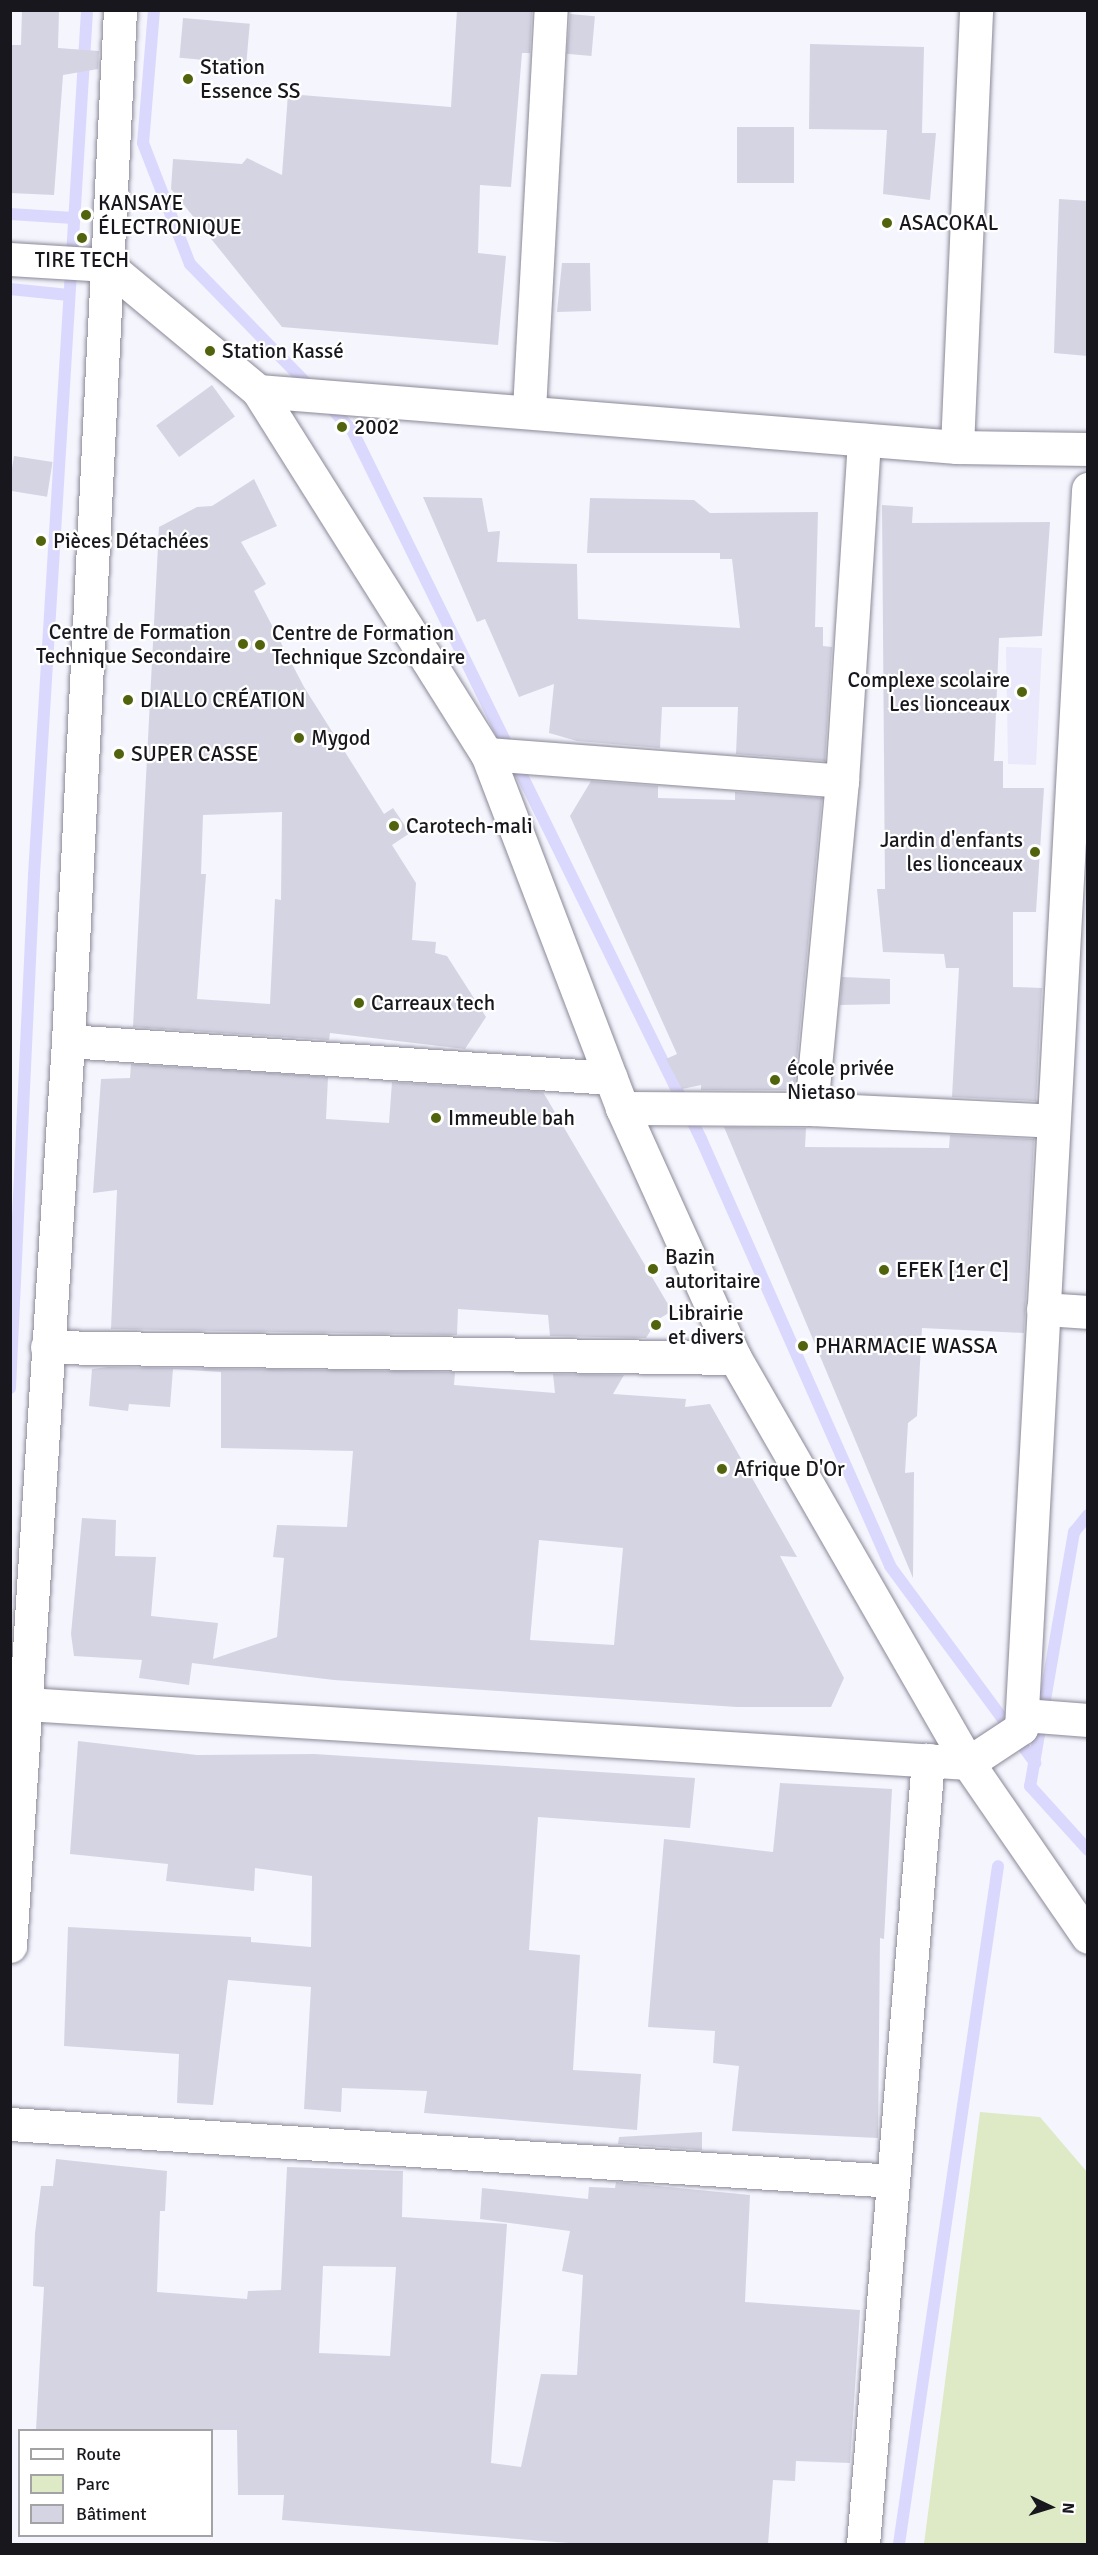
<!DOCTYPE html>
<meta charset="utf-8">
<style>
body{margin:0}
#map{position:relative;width:1098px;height:2555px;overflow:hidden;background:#f5f5fe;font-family:Signika,sans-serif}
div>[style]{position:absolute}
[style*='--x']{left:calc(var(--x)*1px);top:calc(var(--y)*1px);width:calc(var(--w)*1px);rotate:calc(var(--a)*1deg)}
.built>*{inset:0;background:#eae9fb}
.green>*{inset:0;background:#deeac5}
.stream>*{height:12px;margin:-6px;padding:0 6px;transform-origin:6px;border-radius:6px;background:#dbd8fd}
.building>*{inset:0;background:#d4d4e3;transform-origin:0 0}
.roads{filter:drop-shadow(0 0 2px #8a8997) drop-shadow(0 0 2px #8a8997)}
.minor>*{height:33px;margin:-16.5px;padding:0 16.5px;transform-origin:16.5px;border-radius:16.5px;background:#fff}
.tertiary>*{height:33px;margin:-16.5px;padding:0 16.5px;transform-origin:16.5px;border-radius:16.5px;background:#fff}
.secondary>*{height:33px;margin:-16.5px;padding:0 16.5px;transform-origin:16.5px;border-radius:16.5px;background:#fff}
.dots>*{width:16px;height:16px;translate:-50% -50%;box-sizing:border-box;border:3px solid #fff;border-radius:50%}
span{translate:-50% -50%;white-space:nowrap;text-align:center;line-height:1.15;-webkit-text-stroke:4.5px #fff;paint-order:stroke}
.poi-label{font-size:21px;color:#18171d}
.left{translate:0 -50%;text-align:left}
.right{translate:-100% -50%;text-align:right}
.frame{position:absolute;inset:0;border:12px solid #18171d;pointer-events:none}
.legend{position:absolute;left:18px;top:2429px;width:195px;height:108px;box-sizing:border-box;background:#fff;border:2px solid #a3a2a5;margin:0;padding:8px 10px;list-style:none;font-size:18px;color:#18171d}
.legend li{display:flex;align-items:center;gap:12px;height:30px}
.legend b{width:30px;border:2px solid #a3a2a5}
.north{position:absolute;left:1020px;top:2477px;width:60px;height:60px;-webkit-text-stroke:4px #fff;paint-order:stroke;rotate:94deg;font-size:16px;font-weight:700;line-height:24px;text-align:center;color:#18171d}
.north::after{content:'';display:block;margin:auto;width:21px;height:27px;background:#18171d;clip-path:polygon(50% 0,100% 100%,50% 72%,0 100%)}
</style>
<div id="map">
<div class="built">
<i style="clip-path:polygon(1006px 647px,1042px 648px,1036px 765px,1008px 764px)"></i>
</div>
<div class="green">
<i style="clip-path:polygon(980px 2112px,1040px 2117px,1087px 2172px,1087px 2544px,924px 2544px)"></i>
</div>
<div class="stream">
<i style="--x:154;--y:10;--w:133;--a:94.7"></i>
<i style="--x:143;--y:143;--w:130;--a:68.8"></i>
<i style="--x:190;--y:264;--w:175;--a:45.7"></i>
<i style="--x:10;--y:214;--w:63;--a:3.6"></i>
<i style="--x:10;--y:289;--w:59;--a:5.8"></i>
<i style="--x:326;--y:403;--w:37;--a:46"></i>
<i style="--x:352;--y:430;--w:790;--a:63.79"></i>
<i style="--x:701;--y:1139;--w:467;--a:66.1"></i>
<i style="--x:890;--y:1566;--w:245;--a:53.6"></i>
<i style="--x:10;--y:1388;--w:514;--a:-87.32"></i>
<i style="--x:34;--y:875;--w:867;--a:-86.49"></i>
<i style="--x:1088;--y:1515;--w:22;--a:129"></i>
<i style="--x:1074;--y:1532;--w:258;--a:99.8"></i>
<i style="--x:1030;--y:1786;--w:86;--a:47.8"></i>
<i style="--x:899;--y:2544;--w:685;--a:-81.69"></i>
</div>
<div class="building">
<i style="clip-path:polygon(22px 10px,59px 10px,58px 48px,99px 51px,98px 69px,63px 75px,54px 195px,10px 193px,10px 45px,21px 45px)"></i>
<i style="clip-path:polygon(457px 10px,532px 11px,530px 53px,522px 53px,511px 187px,480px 185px,478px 253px,506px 256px,498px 345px,282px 327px,171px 189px,173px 159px,242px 164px,247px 158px,282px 175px,288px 94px,451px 107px)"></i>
<i style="left:570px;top:14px;width:25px;height:40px;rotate:5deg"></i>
<i style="left:183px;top:18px;width:67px;height:40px;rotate:5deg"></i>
<i style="clip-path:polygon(810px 44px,924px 47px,922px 133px,936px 133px,930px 200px,883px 194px,887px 130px,809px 129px)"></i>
<i style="left:737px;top:127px;width:57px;height:56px"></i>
<i style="clip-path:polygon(1059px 199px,1088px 201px,1088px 356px,1054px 353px)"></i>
<i style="clip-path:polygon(562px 263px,590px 263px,591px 311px,557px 312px)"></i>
<i style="left:212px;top:385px;width:39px;height:69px;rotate:54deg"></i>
<i style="left:14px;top:456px;width:39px;height:35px;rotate:9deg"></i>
<i style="clip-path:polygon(evenodd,254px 479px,277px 526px,241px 542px,266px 584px,254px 591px,304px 687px,384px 814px,393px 808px,410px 833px,392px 845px,416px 883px,412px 940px,436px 942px,435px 953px,447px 956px,486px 1017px,465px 1049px,330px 1033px,329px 1040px,133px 1027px,159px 527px,197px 507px,212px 506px,254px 479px,282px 812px,281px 900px,275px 899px,270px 1004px,197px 999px,206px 874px,201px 874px,203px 815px,282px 812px)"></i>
<i style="clip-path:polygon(423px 497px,482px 498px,488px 532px,500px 531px,497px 562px,577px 564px,578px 619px,740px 628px,732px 559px,720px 559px,720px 553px,587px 553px,590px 498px,694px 500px,710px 513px,818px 512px,815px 627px,823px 627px,823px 646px,832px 647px,825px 761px,736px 754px,738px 707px,662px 707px,660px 748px,577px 741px,549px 733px,554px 684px,519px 697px,485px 619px,477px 622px)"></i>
<i style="clip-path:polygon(882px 505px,913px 507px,912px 523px,1050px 522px,1042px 636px,999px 638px,994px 761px,1003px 761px,1003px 788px,1044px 788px,1036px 912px,1013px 912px,1013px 987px,1042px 988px,1036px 1101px,952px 1097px,959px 968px,946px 968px,944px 954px,883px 952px,877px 889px,885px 889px)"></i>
<i style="clip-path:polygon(591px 781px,658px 786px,658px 798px,735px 800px,735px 792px,822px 798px,794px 1090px,701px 1090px,701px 1085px,682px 1089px,666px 1059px,677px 1054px,570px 816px)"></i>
<i style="clip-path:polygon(842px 977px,890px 979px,890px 1004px,840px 1005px)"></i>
<i style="clip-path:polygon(131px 1064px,328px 1077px,326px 1119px,389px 1123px,392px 1082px,543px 1092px,672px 1311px,657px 1320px,646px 1338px,550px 1336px,548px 1315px,458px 1309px,457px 1335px,111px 1329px,117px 1190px,93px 1193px,101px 1079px,130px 1078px)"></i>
<i style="clip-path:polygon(724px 1127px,806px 1128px,805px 1147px,949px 1148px,950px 1135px,1034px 1139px,1024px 1333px,922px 1328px,917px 1416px,908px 1423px,905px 1473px,914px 1472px,913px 1578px)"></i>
<i style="clip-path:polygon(evenodd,108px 1367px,455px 1372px,454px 1385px,555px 1393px,553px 1374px,624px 1375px,613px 1394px,686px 1399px,685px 1407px,710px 1404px,797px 1557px,780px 1556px,844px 1678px,831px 1707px,737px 1707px,334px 1680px,192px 1663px,189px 1685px,139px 1678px,142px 1660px,74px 1656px,71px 1634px,82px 1518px,116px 1520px,115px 1556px,156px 1557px,151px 1616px,218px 1623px,213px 1659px,277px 1637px,284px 1558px,273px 1557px,277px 1525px,347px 1527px,353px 1451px,221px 1448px,221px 1372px,173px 1369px,170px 1407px,129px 1404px,128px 1411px,89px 1406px,92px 1369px,108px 1367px,539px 1540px,623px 1548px,614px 1645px,530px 1640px,539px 1540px)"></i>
<i style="clip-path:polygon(78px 1741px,197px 1755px,314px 1754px,695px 1778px,690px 1828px,538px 1817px,529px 1950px,580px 1955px,573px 2070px,641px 2074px,637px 2130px,424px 2113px,427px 2091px,342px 2088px,341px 2112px,304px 2109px,311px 1987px,228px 1980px,213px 2105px,177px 2103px,179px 2054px,64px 2046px,68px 1927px,251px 1937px,251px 1942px,311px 1947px,312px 1876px,255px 1868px,254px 1891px,166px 1881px,168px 1864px,70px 1854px)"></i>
<i style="clip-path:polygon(780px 1783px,892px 1789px,884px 1939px,880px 1938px,878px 2138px,732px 2131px,739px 2066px,713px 2063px,715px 2031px,648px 2027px,664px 1839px,773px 1852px)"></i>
<i style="clip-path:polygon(702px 2132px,702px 2150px,618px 2144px,619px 2137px)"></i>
<i style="clip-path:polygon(evenodd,56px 2159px,167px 2171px,165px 2211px,160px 2211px,157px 2292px,247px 2299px,248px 2291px,281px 2290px,287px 2167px,403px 2171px,402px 2217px,507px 2224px,491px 2463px,521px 2467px,541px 2374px,577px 2375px,583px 2275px,562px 2271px,570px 2231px,480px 2219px,482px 2188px,588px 2199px,589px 2187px,615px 2188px,616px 2182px,750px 2195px,745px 2302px,860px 2310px,850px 2463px,796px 2461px,795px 2481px,773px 2480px,768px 2544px,581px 2544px,282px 2520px,284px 2495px,238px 2495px,237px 2430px,36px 2430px,44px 2287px,33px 2286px,35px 2233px,41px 2186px,53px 2186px,56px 2159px,323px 2266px,396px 2267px,390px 2356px,319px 2353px,323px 2266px)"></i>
</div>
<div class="roads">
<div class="minor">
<i style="--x:10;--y:259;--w:97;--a:3.5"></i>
<i style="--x:258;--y:391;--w:701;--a:4.58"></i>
<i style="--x:957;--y:447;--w:131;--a:0.9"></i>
<i style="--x:529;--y:410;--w:401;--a:-86.9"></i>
<i style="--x:957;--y:447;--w:437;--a:-87.5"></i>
<i style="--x:487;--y:754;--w:356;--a:4.3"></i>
<i style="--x:68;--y:1041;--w:544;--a:3.9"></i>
<i style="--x:622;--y:1108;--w:189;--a:0.3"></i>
<i style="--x:811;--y:1109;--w:242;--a:2.8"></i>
<i style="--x:811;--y:1109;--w:329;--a:-84.6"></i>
<i style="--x:842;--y:781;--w:342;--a:-86.3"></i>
<i style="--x:1043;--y:1309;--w:45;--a:3.8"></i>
<i style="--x:47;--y:1347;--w:688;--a:0.92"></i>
<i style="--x:26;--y:1704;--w:944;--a:3.58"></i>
<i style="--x:968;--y:1763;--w:64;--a:-33.4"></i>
<i style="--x:1021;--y:1728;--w:1241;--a:-86.9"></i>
<i style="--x:1024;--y:1715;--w:64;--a:4.5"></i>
<i style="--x:10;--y:2124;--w:885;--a:3.69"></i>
<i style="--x:863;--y:2544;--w:787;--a:-85.26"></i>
</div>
<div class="tertiary">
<i style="--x:107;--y:265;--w:197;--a:39.8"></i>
<i style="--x:258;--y:391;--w:429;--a:57.8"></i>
<i style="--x:487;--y:754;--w:379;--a:69.1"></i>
<i style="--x:622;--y:1108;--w:274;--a:65.7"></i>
<i style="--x:735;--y:1358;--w:467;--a:60.1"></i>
<i style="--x:968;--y:1763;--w:211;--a:55.4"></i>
</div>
<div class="secondary">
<i style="--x:10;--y:1946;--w:907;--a:-86.33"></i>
<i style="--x:68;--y:1041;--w:1032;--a:-87.11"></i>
</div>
</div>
<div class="dots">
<i style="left:188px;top:79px;background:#51640d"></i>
<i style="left:86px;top:215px;background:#51640d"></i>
<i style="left:887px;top:223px;background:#51640d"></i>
<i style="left:82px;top:238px;background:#51640d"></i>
<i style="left:210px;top:351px;background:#51640d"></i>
<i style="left:342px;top:427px;background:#51640d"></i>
<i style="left:41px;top:541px;background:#51640d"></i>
<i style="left:243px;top:644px;background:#51640d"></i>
<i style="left:260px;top:645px;background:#51640d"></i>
<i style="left:1022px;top:692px;background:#51640d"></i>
<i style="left:128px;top:700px;background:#51640d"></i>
<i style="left:299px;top:738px;background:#51640d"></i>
<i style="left:119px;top:754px;background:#51640d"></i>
<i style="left:394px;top:826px;background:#51640d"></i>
<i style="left:1035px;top:852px;background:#51640d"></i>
<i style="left:359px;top:1003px;background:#51640d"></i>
<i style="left:775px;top:1080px;background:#51640d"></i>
<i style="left:436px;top:1118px;background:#51640d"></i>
<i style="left:653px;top:1269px;background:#51640d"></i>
<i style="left:884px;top:1270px;background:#51640d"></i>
<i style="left:656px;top:1325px;background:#51640d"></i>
<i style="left:803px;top:1346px;background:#51640d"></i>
<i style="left:722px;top:1469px;background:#51640d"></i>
</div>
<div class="poi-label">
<span class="left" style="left:200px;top:79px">Station<br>Essence SS</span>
<span class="left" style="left:98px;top:215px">KANSAYE<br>ÉLECTRONIQUE</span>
<span class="left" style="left:899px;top:223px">ASACOKAL</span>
<span style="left:82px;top:260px">TIRE TECH</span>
<span class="left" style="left:222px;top:351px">Station Kassé</span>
<span class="left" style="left:354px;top:427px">2002</span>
<span class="left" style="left:53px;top:541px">Pièces Détachées</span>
<span class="right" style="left:231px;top:644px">Centre de Formation<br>Technique Secondaire</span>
<span class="left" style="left:272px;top:645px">Centre de Formation<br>Technique Szcondaire</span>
<span class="right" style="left:1010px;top:692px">Complexe scolaire<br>Les lionceaux</span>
<span class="left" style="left:140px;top:700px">DIALLO CRÉATION</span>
<span class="left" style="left:311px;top:738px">Mygod</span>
<span class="left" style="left:131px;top:754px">SUPER CASSE</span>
<span class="left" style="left:406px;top:826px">Carotech-mali</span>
<span class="right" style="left:1023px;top:852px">Jardin d'enfants<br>les lionceaux</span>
<span class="left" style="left:371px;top:1003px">Carreaux tech</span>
<span class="left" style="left:787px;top:1080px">école privée<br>Nietaso</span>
<span class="left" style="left:448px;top:1118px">Immeuble bah</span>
<span class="left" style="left:665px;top:1269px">Bazin<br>autoritaire</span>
<span class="left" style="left:896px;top:1270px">EFEK [1er C]</span>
<span class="left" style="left:668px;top:1325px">Librairie<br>et divers</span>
<span class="left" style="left:815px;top:1346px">PHARMACIE WASSA</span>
<span class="left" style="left:734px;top:1469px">Afrique D'Or</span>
</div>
<div class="frame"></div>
<ul class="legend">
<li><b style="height:8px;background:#fff"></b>Route</li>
<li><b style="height:16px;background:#deeac5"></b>Parc</li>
<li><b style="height:16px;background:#d4d4e3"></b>Bâtiment</li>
</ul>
<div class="north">N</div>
</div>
